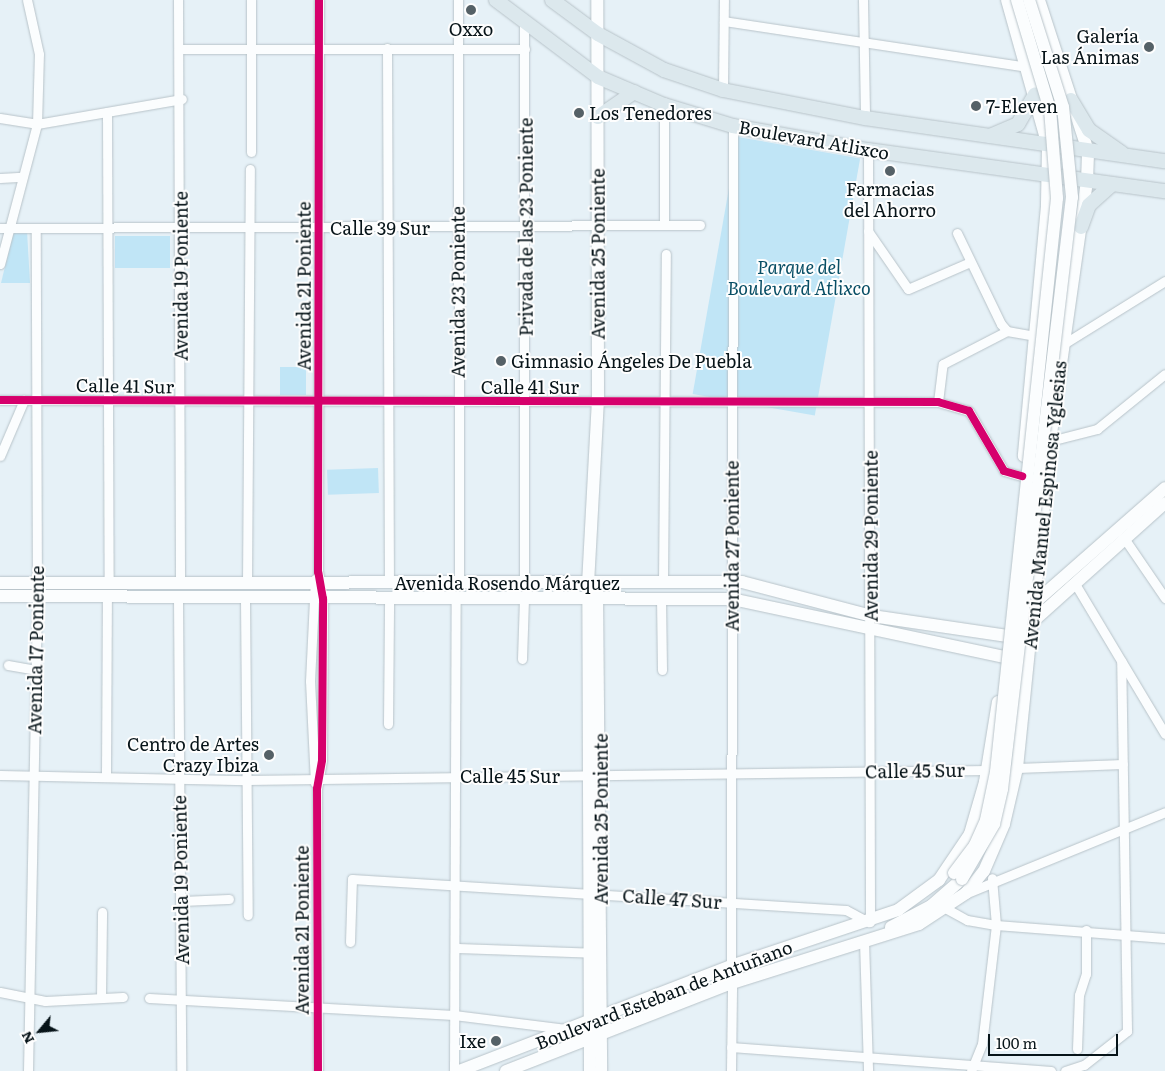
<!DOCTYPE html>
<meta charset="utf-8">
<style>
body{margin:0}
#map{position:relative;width:1165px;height:1071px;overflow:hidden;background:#e6f1f7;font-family:Literata,serif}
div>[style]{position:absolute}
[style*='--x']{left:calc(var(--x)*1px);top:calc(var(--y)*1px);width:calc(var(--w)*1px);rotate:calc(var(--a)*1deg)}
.green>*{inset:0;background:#c0e5f6;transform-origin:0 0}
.roads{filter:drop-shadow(0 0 1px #b8c3c9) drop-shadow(0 0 1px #b8c3c9)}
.minor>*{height:9px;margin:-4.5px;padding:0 4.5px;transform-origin:4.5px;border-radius:4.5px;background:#fbfdfe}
.secondary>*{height:12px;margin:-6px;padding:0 6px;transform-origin:6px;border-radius:6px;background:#fbfdfe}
.primary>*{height:14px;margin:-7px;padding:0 7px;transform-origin:7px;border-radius:7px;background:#dce8ed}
.bridges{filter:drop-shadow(0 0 1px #b8c3c9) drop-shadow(0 0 1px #b8c3c9)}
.secondary-bridge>*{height:12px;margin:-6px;padding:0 6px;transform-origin:6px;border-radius:6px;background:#fbfdfe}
.cycleway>*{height:8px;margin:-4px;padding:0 4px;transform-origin:4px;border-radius:4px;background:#d6006c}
.dots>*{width:14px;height:14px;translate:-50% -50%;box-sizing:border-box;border:2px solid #fefefe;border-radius:50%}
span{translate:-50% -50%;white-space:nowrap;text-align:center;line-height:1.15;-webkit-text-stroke:4px #fefefe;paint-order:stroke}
.poi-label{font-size:18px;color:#071419}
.right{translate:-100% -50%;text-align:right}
.left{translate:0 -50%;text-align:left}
.street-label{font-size:18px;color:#071419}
.park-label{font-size:18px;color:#084e65;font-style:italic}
.north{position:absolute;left:15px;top:1006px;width:50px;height:50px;-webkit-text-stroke:4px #fefefe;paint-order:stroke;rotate:242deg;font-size:14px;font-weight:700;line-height:20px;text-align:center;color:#071419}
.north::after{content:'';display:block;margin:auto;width:18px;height:22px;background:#071419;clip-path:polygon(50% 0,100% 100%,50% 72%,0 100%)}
.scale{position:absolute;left:988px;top:1034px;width:130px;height:22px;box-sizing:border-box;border:2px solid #071419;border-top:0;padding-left:6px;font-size:15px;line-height:18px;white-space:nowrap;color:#071419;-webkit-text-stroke:4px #fefefe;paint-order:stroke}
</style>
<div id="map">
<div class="green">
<i style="left:738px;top:137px;width:124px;height:261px;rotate:10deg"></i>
<i style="clip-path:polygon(14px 230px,27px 231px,30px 283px,1px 283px)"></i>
<i style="left:115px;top:236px;width:55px;height:32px"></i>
<i style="left:280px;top:367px;width:26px;height:28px"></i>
<i style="left:378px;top:468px;width:25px;height:51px;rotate:88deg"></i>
</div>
<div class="roads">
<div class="minor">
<i style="--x:178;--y:0;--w:583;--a:89.8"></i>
<i style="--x:251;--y:0;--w:152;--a:90"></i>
<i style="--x:458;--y:0;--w:583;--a:89.9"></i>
<i style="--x:863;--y:0;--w:118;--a:89"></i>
<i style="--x:724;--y:21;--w:306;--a:8.6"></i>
<i style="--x:387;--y:48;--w:535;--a:89.79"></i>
<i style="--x:182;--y:49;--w:343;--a:0"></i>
<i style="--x:723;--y:90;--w:90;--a:-89.4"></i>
<i style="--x:107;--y:112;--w:471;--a:89.8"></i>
<i style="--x:0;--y:118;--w:37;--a:9"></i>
<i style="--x:37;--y:124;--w:147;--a:-9.8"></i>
<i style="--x:868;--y:150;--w:772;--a:89.85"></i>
<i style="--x:0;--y:178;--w:22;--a:-3"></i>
<i style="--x:664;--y:225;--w:120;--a:-90"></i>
<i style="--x:0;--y:228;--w:700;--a:-0.25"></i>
<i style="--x:868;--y:231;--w:70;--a:55.4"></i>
<i style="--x:908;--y:289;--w:65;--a:-23.4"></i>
<i style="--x:957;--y:233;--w:101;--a:64.2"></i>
<i style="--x:1001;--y:324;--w:9;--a:49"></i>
<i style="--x:1007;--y:331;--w:28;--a:10"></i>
<i style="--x:0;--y:264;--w:145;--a:-75.2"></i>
<i style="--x:37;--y:124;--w:70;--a:-88.4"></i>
<i style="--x:39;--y:54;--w:55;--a:-102.5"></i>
<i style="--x:1062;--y:345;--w:121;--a:-31.9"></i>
<i style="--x:0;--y:400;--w:938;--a:0.12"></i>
<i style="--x:938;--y:402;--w:32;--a:16"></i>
<i style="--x:969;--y:411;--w:69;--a:59.7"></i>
<i style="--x:1004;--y:471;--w:19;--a:16"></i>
<i style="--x:938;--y:402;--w:38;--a:-83"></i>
<i style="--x:943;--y:364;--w:72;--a:-27.3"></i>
<i style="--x:1050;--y:441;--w:49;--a:-14.3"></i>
<i style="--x:1097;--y:429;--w:87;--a:-39"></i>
<i style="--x:0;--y:456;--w:61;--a:-66.8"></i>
<i style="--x:1124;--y:538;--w:73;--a:55.7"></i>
<i style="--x:524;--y:582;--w:560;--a:-90"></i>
<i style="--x:663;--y:582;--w:328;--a:-89.5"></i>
<i style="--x:1074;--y:582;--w:177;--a:59.1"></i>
<i style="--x:247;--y:583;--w:414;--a:-89.6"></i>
<i style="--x:178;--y:598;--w:473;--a:89.6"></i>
<i style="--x:661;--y:598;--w:72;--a:89.2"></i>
<i style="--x:245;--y:599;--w:316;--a:89.5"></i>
<i style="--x:522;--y:659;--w:61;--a:-88.1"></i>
<i style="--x:8;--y:665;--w:28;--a:10"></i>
<i style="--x:388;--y:724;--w:126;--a:-89.5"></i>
<i style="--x:1017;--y:768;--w:106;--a:-2.2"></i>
<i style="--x:0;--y:775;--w:247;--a:1.2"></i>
<i style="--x:247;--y:780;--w:740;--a:-0.77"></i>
<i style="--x:106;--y:775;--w:177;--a:-89.7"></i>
<i style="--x:315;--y:783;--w:102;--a:-92.8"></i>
<i style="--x:310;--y:681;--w:102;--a:-87.2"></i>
<i style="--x:967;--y:893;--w:214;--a:-22.2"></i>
<i style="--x:181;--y:901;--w:48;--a:-2.4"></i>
<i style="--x:947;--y:909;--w:23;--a:29"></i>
<i style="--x:967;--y:920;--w:29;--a:10"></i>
<i style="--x:996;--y:925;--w:169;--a:4.4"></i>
<i style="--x:864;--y:941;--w:130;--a:88.2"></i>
<i style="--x:350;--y:942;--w:63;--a:-88.2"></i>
<i style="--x:352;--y:879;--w:495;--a:3.6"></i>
<i style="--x:846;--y:910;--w:26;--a:28"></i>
<i style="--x:455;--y:948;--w:140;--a:2"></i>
<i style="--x:731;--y:966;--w:840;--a:-89.86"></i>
<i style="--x:0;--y:992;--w:46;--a:11.3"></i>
<i style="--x:45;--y:1001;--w:78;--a:-2.9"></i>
<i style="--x:101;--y:998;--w:86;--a:-89.3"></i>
<i style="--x:149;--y:998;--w:305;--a:3.2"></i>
<i style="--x:454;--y:1015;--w:113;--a:7.1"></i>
<i style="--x:731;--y:1047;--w:321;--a:4.3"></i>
<i style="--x:1077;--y:1049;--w:54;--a:-87.9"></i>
<i style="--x:1079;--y:995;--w:22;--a:-72"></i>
<i style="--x:1086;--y:974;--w:44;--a:-90"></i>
<i style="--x:28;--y:1071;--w:474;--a:-88.9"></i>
<i style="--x:37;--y:597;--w:369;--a:-90.2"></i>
<i style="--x:318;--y:1071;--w:282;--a:-90.2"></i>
<i style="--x:317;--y:789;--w:29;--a:-80"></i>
<i style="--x:322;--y:760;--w:161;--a:-89.6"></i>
<i style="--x:323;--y:599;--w:27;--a:-100"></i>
<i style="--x:318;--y:572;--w:572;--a:-89.9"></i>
<i style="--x:454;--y:1071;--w:472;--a:-89.8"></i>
<i style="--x:731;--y:1071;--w:88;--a:-89.3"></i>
<i style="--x:971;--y:1071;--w:29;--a:-68"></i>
<i style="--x:982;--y:1044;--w:120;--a:-83.3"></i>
<i style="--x:996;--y:925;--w:47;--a:-94.9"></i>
<i style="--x:1065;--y:1071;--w:20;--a:-18"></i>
<i style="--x:1084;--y:1065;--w:55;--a:-38.3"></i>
<i style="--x:1127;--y:1031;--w:370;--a:-90.9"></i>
</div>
<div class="secondary">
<i style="--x:1007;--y:0;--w:152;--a:74.3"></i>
<i style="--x:1048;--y:146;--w:60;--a:91"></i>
<i style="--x:1047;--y:206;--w:251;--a:95.3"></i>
<i style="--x:0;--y:583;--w:742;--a:-0.08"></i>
<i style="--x:742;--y:582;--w:134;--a:14.7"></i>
<i style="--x:872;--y:616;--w:137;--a:8.4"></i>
<i style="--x:597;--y:593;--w:478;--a:89.5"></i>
<i style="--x:0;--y:596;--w:732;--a:0.23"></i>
<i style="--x:732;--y:599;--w:279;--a:12"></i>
<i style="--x:1005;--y:657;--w:14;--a:-51"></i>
<i style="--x:1032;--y:605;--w:177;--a:-41.3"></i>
<i style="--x:1030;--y:624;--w:181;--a:-41.9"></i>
<i style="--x:891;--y:927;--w:45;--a:-27.7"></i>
<i style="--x:931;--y:906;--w:41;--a:-41.1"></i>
<i style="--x:459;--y:1071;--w:292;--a:-21.1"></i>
<i style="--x:731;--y:966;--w:176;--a:-18.5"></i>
<i style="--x:898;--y:910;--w:51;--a:-36.2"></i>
<i style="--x:939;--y:880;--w:55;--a:-56"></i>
<i style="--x:970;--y:834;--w:54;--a:-73.9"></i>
<i style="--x:985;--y:782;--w:81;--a:-80.8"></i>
<i style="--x:506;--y:1071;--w:243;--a:-21.3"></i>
<i style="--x:732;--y:983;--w:196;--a:-17.5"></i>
<i style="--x:919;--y:924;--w:56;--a:-33.4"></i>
<i style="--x:966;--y:893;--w:28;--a:-51"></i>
<i style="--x:984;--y:871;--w:51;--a:-66.9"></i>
<i style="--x:1004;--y:824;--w:57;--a:-76.9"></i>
<i style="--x:1017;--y:768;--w:329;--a:-84.2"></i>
<i style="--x:1050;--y:441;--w:262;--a:-81.9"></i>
<i style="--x:1087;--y:182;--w:31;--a:-88"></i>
<i style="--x:1088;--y:151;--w:159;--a:-108"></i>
<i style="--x:590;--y:1071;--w:487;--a:-90.2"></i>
<i style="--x:588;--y:584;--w:182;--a:-86.9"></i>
<i style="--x:598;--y:402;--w:402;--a:-90.1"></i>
</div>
<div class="primary">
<i style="--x:496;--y:0;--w:128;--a:37"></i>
<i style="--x:598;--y:77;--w:72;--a:23"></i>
<i style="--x:664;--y:105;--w:72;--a:16.9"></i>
<i style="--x:733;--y:126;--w:137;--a:10.1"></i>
<i style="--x:868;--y:150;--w:300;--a:7.9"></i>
<i style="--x:552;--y:0;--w:57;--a:36.5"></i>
<i style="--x:598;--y:34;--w:75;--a:28.6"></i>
<i style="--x:664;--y:70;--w:62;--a:18.7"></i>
<i style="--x:723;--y:90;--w:145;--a:11.2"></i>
<i style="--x:865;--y:118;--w:303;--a:8.2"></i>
<i style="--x:1071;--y:100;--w:35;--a:59"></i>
<i style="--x:1089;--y:130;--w:40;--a:34.9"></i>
<i style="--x:598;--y:117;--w:44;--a:-34.8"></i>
<i style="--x:990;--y:136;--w:30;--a:-23"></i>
<i style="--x:1018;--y:124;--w:34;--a:-60"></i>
<i style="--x:1081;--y:227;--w:23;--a:-70"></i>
<i style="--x:1089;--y:205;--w:30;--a:-42"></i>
</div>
</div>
<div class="bridges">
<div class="secondary-bridge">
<i style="--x:954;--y:873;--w:35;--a:-53"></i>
<i style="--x:975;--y:845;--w:27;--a:-66"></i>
<i style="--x:986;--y:820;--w:49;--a:-78.2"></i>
<i style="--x:996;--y:772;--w:577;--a:-83.93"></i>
<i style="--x:1057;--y:198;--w:88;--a:-94.5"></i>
<i style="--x:1050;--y:110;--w:115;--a:-106.7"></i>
<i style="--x:962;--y:879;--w:64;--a:-59.8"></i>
<i style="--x:994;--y:824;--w:36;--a:-77"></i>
<i style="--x:1002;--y:789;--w:596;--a:-83.26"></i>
<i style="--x:1072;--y:197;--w:90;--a:-95.7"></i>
<i style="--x:1063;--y:107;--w:112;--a:-107.6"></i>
</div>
</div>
<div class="cycleway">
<i style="--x:0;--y:400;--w:938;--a:0.12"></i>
<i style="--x:938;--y:402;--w:32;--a:16"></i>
<i style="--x:969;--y:411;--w:69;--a:59.7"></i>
<i style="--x:1004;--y:471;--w:19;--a:16"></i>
<i style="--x:318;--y:1071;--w:282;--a:-90.2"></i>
<i style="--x:317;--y:789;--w:29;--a:-80"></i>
<i style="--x:322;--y:760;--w:161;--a:-89.6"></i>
<i style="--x:323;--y:599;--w:27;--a:-100"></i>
<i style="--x:318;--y:572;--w:572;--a:-89.9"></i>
</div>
<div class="dots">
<i style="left:471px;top:10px;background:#556167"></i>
<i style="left:1149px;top:47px;background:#556167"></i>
<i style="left:976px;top:106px;background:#556167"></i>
<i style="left:579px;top:113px;background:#556167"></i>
<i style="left:890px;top:171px;background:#556167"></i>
<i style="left:501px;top:361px;background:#556167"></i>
<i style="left:269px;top:755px;background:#556167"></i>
<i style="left:496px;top:1041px;background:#556167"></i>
</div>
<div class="poi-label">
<span style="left:471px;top:29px">Oxxo</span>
<span class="right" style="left:1139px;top:47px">Galería<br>Las Ánimas</span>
<span class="left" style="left:986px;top:106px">7-Eleven</span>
<span class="left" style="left:589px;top:113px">Los Tenedores</span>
<span style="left:890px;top:200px">Farmacias<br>del Ahorro</span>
<span class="left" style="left:511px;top:361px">Gimnasio Ángeles De Puebla</span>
<span class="right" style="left:259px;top:755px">Centro de Artes<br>Crazy Ibiza</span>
<span class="right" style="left:486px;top:1041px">Ixe</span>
</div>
<div class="street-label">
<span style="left:814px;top:140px;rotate:10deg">Boulevard Atlixco</span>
<span style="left:526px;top:227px;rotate:-90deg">Privada de las 23 Poniente</span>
<span style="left:380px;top:228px">Calle 39 Sur</span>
<span style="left:598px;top:254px;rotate:-90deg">Avenida 25 Poniente</span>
<span style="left:181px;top:276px;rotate:-90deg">Avenida 19 Poniente</span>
<span style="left:304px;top:286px;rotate:-90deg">Avenida 21 Poniente</span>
<span style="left:458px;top:292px;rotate:-90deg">Avenida 23 Poniente</span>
<span style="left:125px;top:386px;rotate:1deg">Calle 41 Sur</span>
<span style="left:530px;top:387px">Calle 41 Sur</span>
<span style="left:1045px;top:505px;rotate:-84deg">Avenida Manuel Espinosa Yglesias</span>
<span style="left:871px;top:536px;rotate:-90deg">Avenida 29 Poniente</span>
<span style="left:732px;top:546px;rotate:-90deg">Avenida 27 Poniente</span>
<span style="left:507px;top:583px">Avenida Rosendo Márquez</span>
<span style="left:36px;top:650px;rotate:-89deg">Avenida 17 Poniente</span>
<span style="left:915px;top:771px;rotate:-1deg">Calle 45 Sur</span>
<span style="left:510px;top:776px">Calle 45 Sur</span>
<span style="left:601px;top:819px;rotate:-90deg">Avenida 25 Poniente</span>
<span style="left:181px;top:880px;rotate:-91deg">Avenida 19 Poniente</span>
<span style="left:672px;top:899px;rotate:4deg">Calle 47 Sur</span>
<span style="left:302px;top:930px;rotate:-90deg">Avenida 21 Poniente</span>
<span style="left:664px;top:995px;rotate:-21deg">Boulevard Esteban de Antuñano</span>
</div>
<div class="park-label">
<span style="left:799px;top:278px">Parque del<br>Boulevard Atlixco</span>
</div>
<div class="north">N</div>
<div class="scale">100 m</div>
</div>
